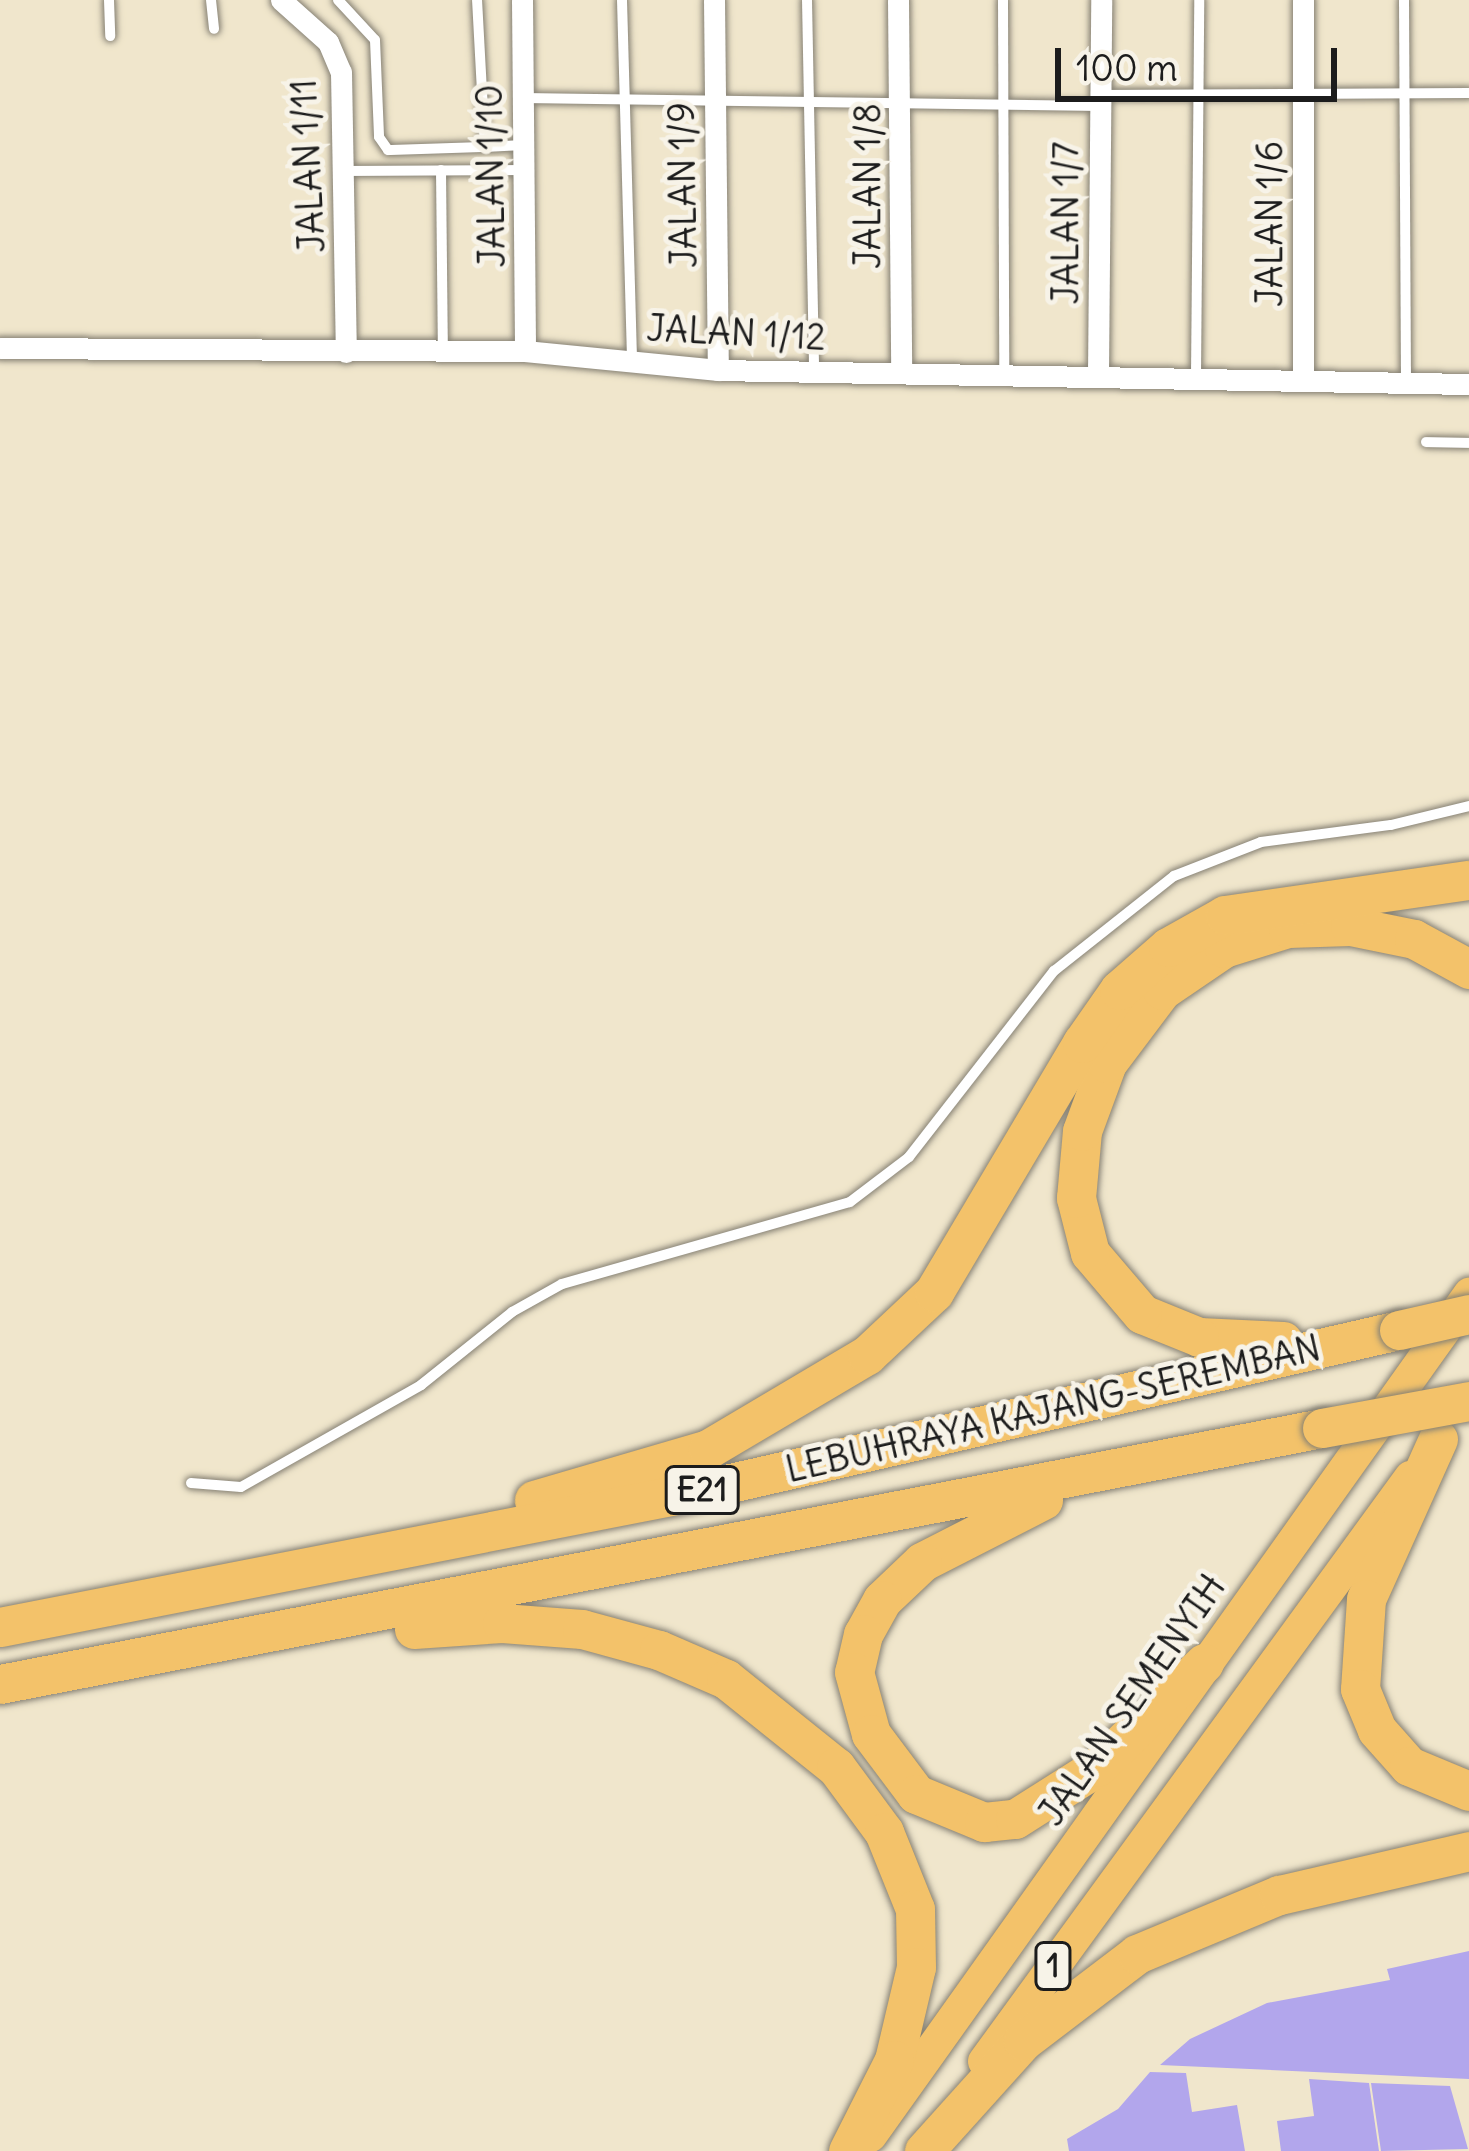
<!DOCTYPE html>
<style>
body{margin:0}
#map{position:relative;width:1469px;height:2151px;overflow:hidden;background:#f0e6cc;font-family:Delius,sans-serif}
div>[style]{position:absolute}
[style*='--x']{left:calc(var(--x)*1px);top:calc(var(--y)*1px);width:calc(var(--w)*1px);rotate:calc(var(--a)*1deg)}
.building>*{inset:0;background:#b2a6ec}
.roads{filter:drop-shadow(0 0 3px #868174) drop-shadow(0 0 3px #868174)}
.lane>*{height:10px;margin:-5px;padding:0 5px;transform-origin:5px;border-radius:5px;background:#fff}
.street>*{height:21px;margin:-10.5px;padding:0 10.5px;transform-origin:10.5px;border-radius:10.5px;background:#fff}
.primary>*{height:33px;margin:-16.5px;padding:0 16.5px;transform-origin:16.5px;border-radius:16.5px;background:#f3c26a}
.highway>*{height:39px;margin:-19.5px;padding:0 19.5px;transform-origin:19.5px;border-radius:19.5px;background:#f3c26a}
.bridges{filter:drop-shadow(0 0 3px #868174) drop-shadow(0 0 3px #868174)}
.highway-bridge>*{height:39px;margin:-19.5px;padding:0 19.5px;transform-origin:19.5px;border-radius:19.5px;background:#f3c26a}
span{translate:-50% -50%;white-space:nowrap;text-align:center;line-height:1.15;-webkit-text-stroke:10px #f7f3e8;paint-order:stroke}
.shield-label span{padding:3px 9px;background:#f7f3e8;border:3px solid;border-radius:9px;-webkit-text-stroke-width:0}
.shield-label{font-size:33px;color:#1c1c1c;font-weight:700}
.street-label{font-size:36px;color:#1c1c1c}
.scale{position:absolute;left:1055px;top:48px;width:282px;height:54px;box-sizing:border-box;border:6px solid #1c1c1c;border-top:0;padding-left:15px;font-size:36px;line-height:42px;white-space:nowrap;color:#1c1c1c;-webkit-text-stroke:9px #f7f3e8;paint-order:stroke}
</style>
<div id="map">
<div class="building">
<i style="clip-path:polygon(1469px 1951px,1469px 2079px,1160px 2065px,1190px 2039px,1267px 2003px,1390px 1980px,1387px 1969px)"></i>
<i style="clip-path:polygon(1150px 2072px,1186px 2073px,1192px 2112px,1237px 2105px,1245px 2151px,1069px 2151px,1067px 2139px,1118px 2109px)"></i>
<i style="clip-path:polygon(1309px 2079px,1369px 2083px,1379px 2151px,1281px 2151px,1277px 2121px,1314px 2116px)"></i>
<i style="clip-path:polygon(1371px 2083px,1450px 2086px,1468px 2149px,1381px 2151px)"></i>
</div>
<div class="roads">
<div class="lane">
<i style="--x:109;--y:0;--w:36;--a:88"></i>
<i style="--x:211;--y:0;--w:29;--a:84"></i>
<i style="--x:338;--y:0;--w:54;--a:47.2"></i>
<i style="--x:375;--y:40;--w:97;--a:87.6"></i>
<i style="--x:379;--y:137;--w:16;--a:55"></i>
<i style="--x:388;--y:150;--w:97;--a:-1.8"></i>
<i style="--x:485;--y:147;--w:147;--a:-93.1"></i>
<i style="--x:622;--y:0;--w:362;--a:88.4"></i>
<i style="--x:807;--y:0;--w:371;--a:88.9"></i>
<i style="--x:1003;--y:0;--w:373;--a:89.8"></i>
<i style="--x:1404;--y:0;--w:383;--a:89.7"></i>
<i style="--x:1100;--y:95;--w:369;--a:-0.3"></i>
<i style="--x:523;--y:98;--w:577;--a:0.79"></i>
<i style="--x:485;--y:147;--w:38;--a:-3"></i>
<i style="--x:441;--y:170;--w:183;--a:89.4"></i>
<i style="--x:347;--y:171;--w:176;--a:-0.3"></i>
<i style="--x:1196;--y:376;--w:376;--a:-89.5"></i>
<i style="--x:1426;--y:442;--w:43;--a:1.3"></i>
<i style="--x:191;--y:1483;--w:50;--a:4.6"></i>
<i style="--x:241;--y:1487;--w:207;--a:-29.5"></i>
<i style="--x:421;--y:1385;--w:117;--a:-38.7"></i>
<i style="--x:512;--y:1312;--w:57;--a:-29.2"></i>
<i style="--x:562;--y:1284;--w:299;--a:-15.9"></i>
<i style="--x:850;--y:1202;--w:74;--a:-37.3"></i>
<i style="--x:909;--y:1157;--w:236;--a:-52.1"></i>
<i style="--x:1054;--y:971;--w:153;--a:-38.4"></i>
<i style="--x:1174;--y:876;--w:93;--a:-21.3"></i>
<i style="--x:1261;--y:842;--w:131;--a:-7.5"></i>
<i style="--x:1391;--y:825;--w:80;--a:-13.7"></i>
</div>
<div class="street">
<i style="--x:281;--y:0;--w:63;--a:41.8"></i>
<i style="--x:328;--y:42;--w:33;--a:67"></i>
<i style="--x:341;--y:72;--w:280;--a:89"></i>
<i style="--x:522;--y:0;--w:351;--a:89.5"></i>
<i style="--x:714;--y:0;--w:370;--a:89.4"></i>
<i style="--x:898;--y:0;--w:372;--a:89.5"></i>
<i style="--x:1303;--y:0;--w:377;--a:90"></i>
<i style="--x:0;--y:348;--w:525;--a:0.33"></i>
<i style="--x:525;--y:351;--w:194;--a:5.6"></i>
<i style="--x:718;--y:370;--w:751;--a:1.07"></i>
<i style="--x:1098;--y:374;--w:374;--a:-89.5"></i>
</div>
<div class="primary">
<i style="--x:984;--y:2061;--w:723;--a:-53.89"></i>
<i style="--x:870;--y:2135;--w:1033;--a:-54.54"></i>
</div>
<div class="highway">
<i style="--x:1283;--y:1341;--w:84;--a:-177.3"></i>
<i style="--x:1199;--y:1337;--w:61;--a:-158"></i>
<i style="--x:1142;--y:1314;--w:80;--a:-130.4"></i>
<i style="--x:1090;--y:1253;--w:57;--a:-104.3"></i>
<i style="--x:1076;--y:1198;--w:67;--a:-84.9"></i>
<i style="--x:1082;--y:1131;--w:72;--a:-69.8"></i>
<i style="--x:1107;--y:1063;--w:91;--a:-53"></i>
<i style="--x:1162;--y:990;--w:75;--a:-34.1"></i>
<i style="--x:1224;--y:948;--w:67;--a:-17.4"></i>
<i style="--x:1288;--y:928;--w:62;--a:-1.8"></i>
<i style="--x:1350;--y:926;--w:65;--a:11.5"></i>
<i style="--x:1414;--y:939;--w:63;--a:28.6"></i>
<i style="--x:1438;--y:1439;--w:175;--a:114.2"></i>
<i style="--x:1366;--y:1599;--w:90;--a:93.8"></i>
<i style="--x:1360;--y:1689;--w:44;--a:67.5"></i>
<i style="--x:1377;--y:1730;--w:48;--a:48.4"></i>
<i style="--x:1409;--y:1766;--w:65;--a:22.6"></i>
<i style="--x:534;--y:1500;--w:181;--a:-16.3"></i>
<i style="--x:708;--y:1449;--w:185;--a:-30.6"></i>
<i style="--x:867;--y:1355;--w:92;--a:-43.2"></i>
<i style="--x:934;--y:1292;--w:290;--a:-59.3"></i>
<i style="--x:1082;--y:1043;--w:65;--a:-55.1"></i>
<i style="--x:1119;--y:990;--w:65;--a:-41.3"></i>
<i style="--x:1168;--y:947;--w:65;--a:-29.3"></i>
<i style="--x:1225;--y:915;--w:246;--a:-8.2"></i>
<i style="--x:1043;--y:1500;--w:136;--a:152.9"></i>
<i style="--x:922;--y:1562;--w:55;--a:136.5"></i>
<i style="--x:882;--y:1600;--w:39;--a:119"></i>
<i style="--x:863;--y:1634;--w:39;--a:103"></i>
<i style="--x:854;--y:1672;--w:64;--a:74.7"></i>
<i style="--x:871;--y:1734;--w:75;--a:53.1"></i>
<i style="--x:916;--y:1794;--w:74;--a:22.4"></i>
<i style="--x:984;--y:1822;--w:31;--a:-6"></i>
<i style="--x:1015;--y:1819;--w:97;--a:-32.4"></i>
<i style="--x:1097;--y:1767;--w:149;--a:-44.2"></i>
<i style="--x:0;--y:1627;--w:704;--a:-11.05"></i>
<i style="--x:691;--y:1492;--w:726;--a:-12.89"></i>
<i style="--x:414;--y:1629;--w:88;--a:-3.9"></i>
<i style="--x:502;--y:1623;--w:80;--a:4.3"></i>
<i style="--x:582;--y:1629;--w:80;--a:15.3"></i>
<i style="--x:659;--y:1650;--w:73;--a:23.4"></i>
<i style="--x:726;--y:1679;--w:141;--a:38.7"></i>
<i style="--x:836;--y:1767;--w:81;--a:53.6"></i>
<i style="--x:884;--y:1832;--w:83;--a:68.1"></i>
<i style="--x:915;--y:1909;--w:58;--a:89"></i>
<i style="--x:916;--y:1967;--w:96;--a:103.3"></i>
<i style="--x:894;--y:2060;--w:102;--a:116.8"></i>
<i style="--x:0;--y:1684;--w:1347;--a:-10.96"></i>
<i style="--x:924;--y:2151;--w:148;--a:-48"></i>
<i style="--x:1023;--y:2041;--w:143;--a:-37.3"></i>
<i style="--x:1137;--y:1954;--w:154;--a:-22.6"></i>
<i style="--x:1279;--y:1895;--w:195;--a:-13"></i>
</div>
</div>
<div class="bridges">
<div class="highway-bridge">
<i style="--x:1399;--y:1330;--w:72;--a:-12.9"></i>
<i style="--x:1322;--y:1428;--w:149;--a:-10.4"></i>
</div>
</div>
<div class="shield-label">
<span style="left:702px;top:1490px">E21</span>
<span style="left:1053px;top:1966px">1</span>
</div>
<div class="street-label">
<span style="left:308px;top:166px;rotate:-93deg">JALAN 1/11</span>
<span style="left:491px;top:176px;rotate:-91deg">JALAN 1/10</span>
<span style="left:683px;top:185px;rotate:-91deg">JALAN 1/9</span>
<span style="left:868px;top:186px;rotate:-90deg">JALAN 1/8</span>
<span style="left:1066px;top:223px;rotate:-90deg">JALAN 1/7</span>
<span style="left:1270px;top:224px;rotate:-90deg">JALAN 1/6</span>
<span style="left:736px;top:333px;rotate:3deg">JALAN 1/12</span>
<span style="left:1053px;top:1409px;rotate:-13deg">LEBUHRAYA KAJANG-SEREMBAN</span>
<span style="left:1132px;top:1700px;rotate:-55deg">JALAN SEMENYIH</span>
</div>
<div class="scale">100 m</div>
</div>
